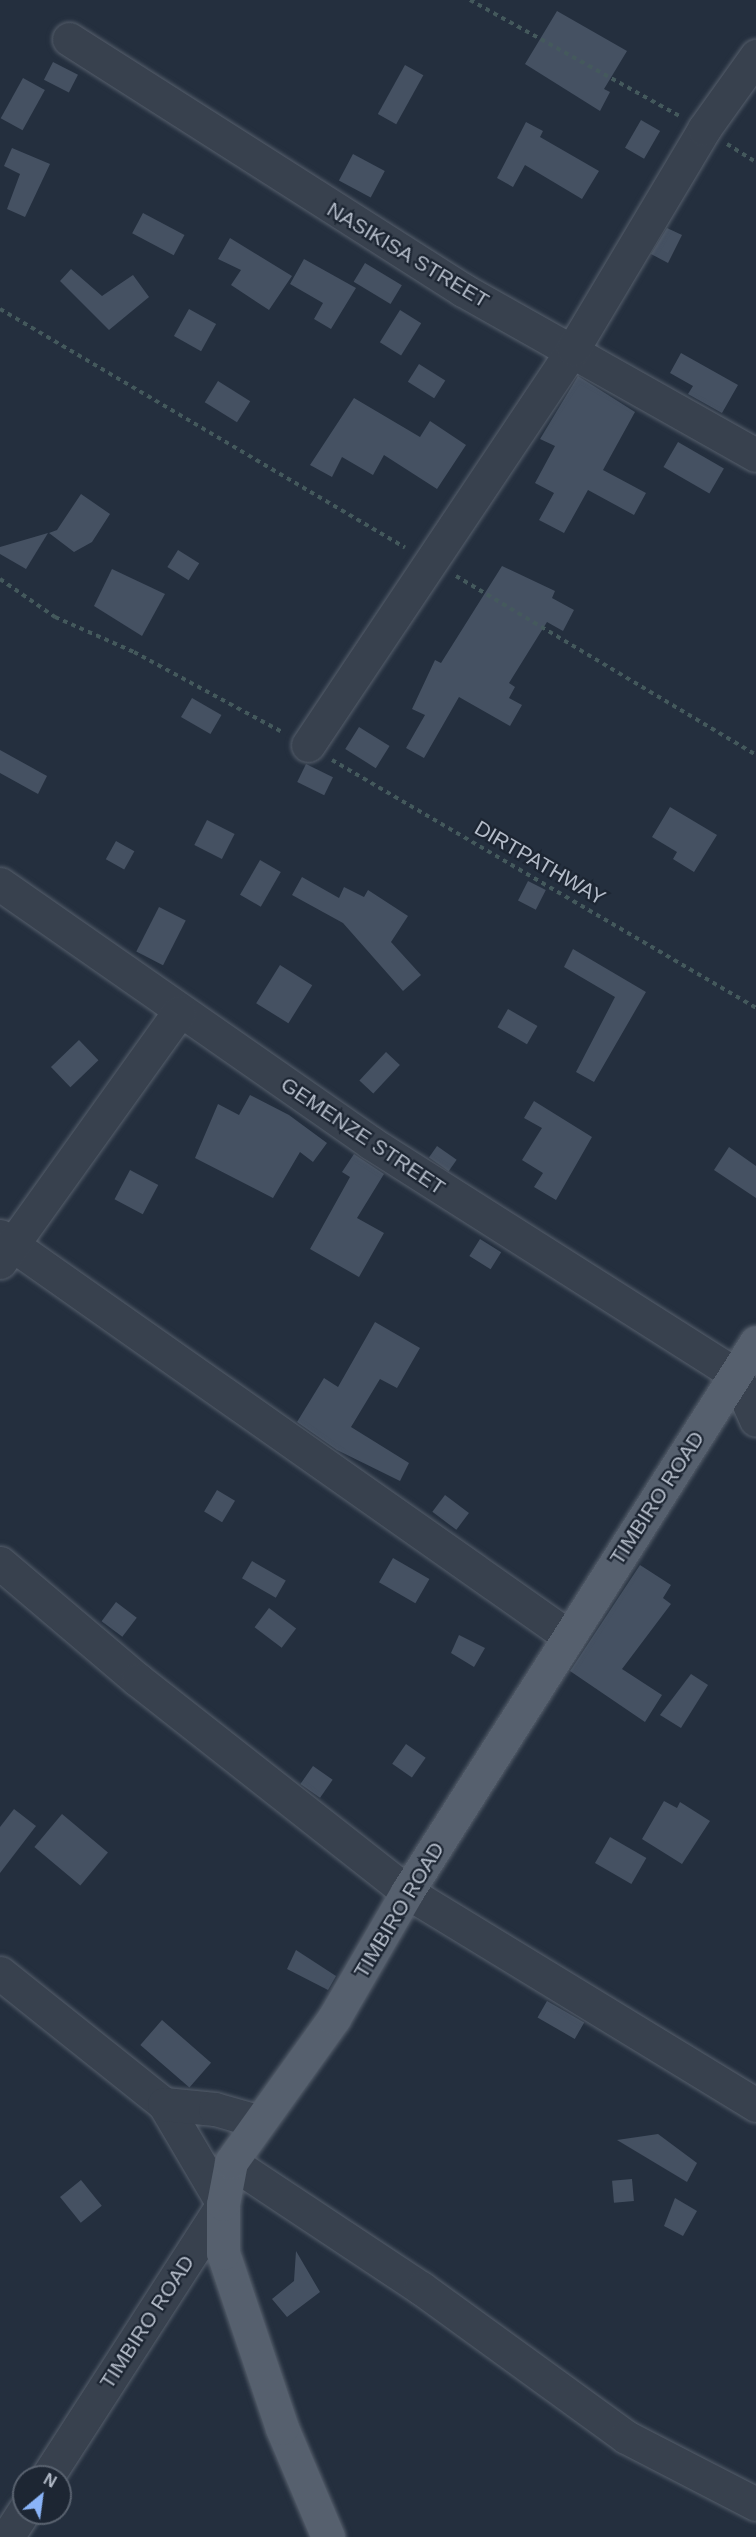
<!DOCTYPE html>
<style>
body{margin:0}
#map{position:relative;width:756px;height:2537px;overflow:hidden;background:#242f3e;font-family:Arial,sans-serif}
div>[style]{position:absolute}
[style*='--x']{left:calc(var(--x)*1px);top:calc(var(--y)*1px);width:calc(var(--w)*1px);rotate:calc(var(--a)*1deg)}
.building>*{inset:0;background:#455162;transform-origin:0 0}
.path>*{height:4px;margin-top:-2px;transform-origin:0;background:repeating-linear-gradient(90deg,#44595c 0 4.5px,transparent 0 9px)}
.roads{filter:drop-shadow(0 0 2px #565f6c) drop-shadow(0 0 2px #565f6c)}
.minor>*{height:33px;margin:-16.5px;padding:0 16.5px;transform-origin:16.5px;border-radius:16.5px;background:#38414e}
.major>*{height:33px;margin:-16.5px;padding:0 16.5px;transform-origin:16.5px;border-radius:16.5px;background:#56606e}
span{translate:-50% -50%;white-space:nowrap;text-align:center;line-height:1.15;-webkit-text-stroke:4.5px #1d2633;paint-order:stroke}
.street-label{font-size:21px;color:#b4bcc9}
.north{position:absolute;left:12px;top:2465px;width:60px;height:60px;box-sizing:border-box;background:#1d2633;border:2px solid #59626f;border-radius:50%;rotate:29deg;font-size:16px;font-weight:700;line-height:24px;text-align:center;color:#b4bcc9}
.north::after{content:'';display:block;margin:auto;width:21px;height:27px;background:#8ab4f8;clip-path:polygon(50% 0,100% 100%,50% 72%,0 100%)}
</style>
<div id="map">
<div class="building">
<i style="clip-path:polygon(557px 11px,627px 51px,604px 89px,610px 92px,600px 111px,525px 64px)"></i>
<i style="left:53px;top:62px;width:28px;height:20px;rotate:27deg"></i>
<i style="left:405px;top:65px;width:21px;height:56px;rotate:29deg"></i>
<i style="left:23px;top:78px;width:25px;height:46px;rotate:29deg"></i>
<i style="left:641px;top:120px;width:22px;height:32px;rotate:30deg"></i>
<i style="clip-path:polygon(526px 122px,543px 131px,540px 137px,599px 171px,582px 199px,525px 165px,513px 187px,497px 178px)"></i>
<i style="clip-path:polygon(12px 148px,50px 164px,25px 217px,7px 209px,20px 174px,4px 166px)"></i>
<i style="left:353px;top:154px;width:36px;height:30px;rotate:28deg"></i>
<i style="left:143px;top:213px;width:47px;height:23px;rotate:28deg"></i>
<i style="clip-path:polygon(667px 228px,682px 235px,668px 263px,651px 254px)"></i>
<i style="clip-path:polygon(230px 238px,292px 276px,269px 310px,231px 285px,241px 270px,218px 259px)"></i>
<i style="clip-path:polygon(304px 259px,356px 288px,331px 329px,314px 319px,323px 303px,290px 284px)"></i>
<i style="left:365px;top:263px;width:43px;height:22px;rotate:31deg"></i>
<i style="clip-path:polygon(71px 269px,102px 296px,133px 275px,149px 297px,109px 330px,60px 281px)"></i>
<i style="left:189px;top:309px;width:31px;height:31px;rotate:29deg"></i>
<i style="left:400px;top:310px;width:25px;height:38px;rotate:32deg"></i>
<i style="clip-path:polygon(681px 353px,738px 385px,722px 413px,688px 394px,693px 386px,670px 373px)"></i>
<i style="left:419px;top:364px;width:31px;height:21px;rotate:32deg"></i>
<i style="clip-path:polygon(578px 376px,635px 412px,603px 470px,646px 493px,634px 515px,588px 490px,564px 533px,539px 520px,554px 493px,535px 483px,555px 446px,540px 439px)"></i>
<i style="left:218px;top:381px;width:38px;height:25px;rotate:32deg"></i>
<i style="clip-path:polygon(354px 398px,420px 437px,430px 421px,466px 445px,437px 489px,384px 455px,373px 475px,342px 457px,332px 477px,310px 465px)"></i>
<i style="left:678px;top:442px;width:53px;height:29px;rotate:30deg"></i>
<i style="clip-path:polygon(81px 494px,110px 514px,92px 542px,74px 552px,49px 533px,57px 530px)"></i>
<i style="clip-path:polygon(48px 533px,26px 569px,0 554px,0 547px)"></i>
<i style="left:178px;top:550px;width:25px;height:20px;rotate:32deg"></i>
<i style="clip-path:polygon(502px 566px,555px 591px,552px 598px,574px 610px,563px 631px,547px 622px,509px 683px,515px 687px,509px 698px,522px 705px,510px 726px,459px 697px,424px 758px,406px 748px,425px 715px,412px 709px,435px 660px,441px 663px)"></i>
<i style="clip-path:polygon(112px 569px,165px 594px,142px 636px,94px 606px)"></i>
<i style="left:192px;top:698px;width:34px;height:22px;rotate:30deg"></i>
<i style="left:359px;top:727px;width:36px;height:26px;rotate:32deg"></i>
<i style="clip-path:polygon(0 750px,47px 776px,38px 794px,0 773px)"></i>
<i style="left:306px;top:764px;width:30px;height:20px;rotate:26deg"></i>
<i style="clip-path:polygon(670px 807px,717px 835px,694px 872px,673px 859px,677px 852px,652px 837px)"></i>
<i style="left:207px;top:820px;width:31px;height:28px;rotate:27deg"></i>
<i style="left:116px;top:841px;width:21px;height:21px;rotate:29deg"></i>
<i style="left:260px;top:860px;width:24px;height:40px;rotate:30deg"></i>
<i style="clip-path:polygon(302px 877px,339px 898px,344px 887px,364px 897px,368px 890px,408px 916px,391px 942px,421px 975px,403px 991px,343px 923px,292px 895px)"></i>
<i style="left:528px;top:881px;width:20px;height:22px;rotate:27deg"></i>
<i style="left:159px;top:907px;width:30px;height:50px;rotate:27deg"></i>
<i style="clip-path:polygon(573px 949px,646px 992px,594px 1082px,576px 1072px,615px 997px,564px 967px)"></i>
<i style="left:280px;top:965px;width:38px;height:45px;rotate:32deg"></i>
<i style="left:508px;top:1009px;width:34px;height:21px;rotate:30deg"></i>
<i style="left:79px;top:1040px;width:28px;height:39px;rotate:46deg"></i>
<i style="left:386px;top:1052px;width:19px;height:39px;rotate:43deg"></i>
<i style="clip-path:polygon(250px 1095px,289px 1115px,327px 1143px,313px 1162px,300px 1152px,273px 1198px,195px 1158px,218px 1104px,239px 1115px)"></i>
<i style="clip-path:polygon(534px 1101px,592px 1137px,556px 1200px,534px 1187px,543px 1173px,522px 1160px,542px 1128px,524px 1118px)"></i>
<i style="left:437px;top:1146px;width:24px;height:14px;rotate:35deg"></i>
<i style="clip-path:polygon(729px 1147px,756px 1166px,756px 1198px,714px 1170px)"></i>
<i style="clip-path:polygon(354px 1154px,384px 1174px,357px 1218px,384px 1233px,359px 1277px,310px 1249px,350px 1177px,342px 1172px)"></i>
<i style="left:130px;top:1170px;width:32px;height:33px;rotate:28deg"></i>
<i style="left:480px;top:1239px;width:25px;height:20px;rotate:32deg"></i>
<i style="clip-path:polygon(375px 1322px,420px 1348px,397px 1388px,380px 1379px,351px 1427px,409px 1463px,400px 1481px,337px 1450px,297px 1422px,324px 1378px,338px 1387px)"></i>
<i style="left:217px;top:1490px;width:21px;height:25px;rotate:31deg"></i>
<i style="left:445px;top:1495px;width:30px;height:21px;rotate:37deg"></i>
<i style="left:393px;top:1558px;width:42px;height:28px;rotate:30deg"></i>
<i style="left:252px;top:1561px;width:39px;height:20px;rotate:30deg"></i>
<i style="clip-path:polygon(640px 1565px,671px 1585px,663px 1598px,671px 1604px,622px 1669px,662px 1695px,645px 1722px,570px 1671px)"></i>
<i style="left:116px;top:1602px;width:26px;height:24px;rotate:37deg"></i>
<i style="left:269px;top:1608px;width:34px;height:24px;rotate:37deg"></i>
<i style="clip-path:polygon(459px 1635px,485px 1648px,474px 1667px,451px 1653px)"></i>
<i style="clip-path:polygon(691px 1674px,708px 1685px,681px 1728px,660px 1715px)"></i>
<i style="left:406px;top:1744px;width:24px;height:24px;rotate:35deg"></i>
<i style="left:313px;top:1766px;width:24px;height:22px;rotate:35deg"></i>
<i style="clip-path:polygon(664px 1801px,677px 1808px,680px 1802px,710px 1821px,682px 1864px,642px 1839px)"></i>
<i style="clip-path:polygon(14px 1809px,36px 1826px,0 1873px,0 1827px)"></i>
<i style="left:62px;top:1814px;width:60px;height:43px;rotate:40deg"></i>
<i style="left:610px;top:1837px;width:42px;height:30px;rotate:30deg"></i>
<i style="clip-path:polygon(296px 1950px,336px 1976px,328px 1990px,287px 1969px)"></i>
<i style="left:547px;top:2001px;width:43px;height:19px;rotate:30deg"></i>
<i style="left:162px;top:2020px;width:65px;height:33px;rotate:41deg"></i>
<i style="clip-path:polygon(658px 2134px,697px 2163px,687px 2182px,617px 2140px)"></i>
<i style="left:632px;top:2179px;width:22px;height:20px;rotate:85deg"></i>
<i style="left:81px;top:2180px;width:33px;height:27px;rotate:51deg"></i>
<i style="clip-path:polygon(675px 2198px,697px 2211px,683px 2236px,664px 2226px)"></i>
<i style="clip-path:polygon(296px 2251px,320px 2292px,287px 2317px,272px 2299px,294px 2281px)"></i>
</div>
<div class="path">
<i style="--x:470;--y:0;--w:239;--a:29"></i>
<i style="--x:727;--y:144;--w:34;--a:32"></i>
<i style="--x:0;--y:309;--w:470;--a:30.5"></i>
<i style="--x:456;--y:576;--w:349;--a:30.8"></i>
<i style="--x:0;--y:579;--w:67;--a:34.6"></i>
<i style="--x:55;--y:617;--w:86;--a:23.9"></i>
<i style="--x:134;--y:652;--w:170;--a:28.4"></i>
<i style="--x:332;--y:760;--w:491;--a:30.3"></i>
</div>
<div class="roads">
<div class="minor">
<i style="--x:69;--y:39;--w:467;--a:32.5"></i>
<i style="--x:463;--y:290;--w:336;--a:29.4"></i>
<i style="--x:308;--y:745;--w:476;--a:-56.2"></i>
<i style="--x:573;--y:349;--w:256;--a:-59.2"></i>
<i style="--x:704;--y:129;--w:90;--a:-54.5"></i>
<i style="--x:0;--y:884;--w:452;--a:34.9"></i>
<i style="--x:371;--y:1143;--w:432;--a:32.4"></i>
<i style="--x:736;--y:1375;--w:49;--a:66"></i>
<i style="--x:0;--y:1236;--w:695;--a:35.15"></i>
<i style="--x:0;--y:1262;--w:307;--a:-54.4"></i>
<i style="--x:0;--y:1563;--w:181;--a:40.3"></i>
<i style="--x:138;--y:1680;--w:342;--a:38.2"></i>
<i style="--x:407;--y:1892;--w:409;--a:31.4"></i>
<i style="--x:0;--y:1973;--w:210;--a:38.6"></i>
<i style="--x:164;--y:2104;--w:116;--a:59.5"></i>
<i style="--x:223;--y:2204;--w:325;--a:122.8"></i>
<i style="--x:164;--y:2104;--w:51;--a:5.6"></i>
<i style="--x:215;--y:2109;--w:44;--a:15.9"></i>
<i style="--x:231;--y:2162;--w:228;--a:33.6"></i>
<i style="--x:421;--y:2288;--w:253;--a:36"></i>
<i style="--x:626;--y:2437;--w:146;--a:27.3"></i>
<i style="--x:7;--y:2537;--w:31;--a:-57"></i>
</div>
<div class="major">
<i style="--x:328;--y:2537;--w:118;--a:-112.9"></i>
<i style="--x:282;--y:2428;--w:185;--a:-108.6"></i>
<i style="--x:223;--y:2253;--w:49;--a:-90"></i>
<i style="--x:223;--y:2204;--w:43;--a:-79.2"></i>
<i style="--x:231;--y:2162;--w:177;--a:-54.4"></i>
<i style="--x:334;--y:2018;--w:146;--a:-59.9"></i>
<i style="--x:407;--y:1892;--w:651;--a:-57.6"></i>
</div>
</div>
<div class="street-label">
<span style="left:408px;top:255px;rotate:31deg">NASIKISA STREET</span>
<span style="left:540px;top:863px;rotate:30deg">DIRTPATHWAY</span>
<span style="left:363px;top:1136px;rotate:34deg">GEMENZE STREET</span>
<span style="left:657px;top:1498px;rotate:-57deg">TIMBIRO ROAD</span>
<span style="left:399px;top:1910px;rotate:-59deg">TIMBIRO ROAD</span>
<span style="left:147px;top:2322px;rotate:-57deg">TIMBIRO ROAD</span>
</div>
<div class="north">N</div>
</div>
